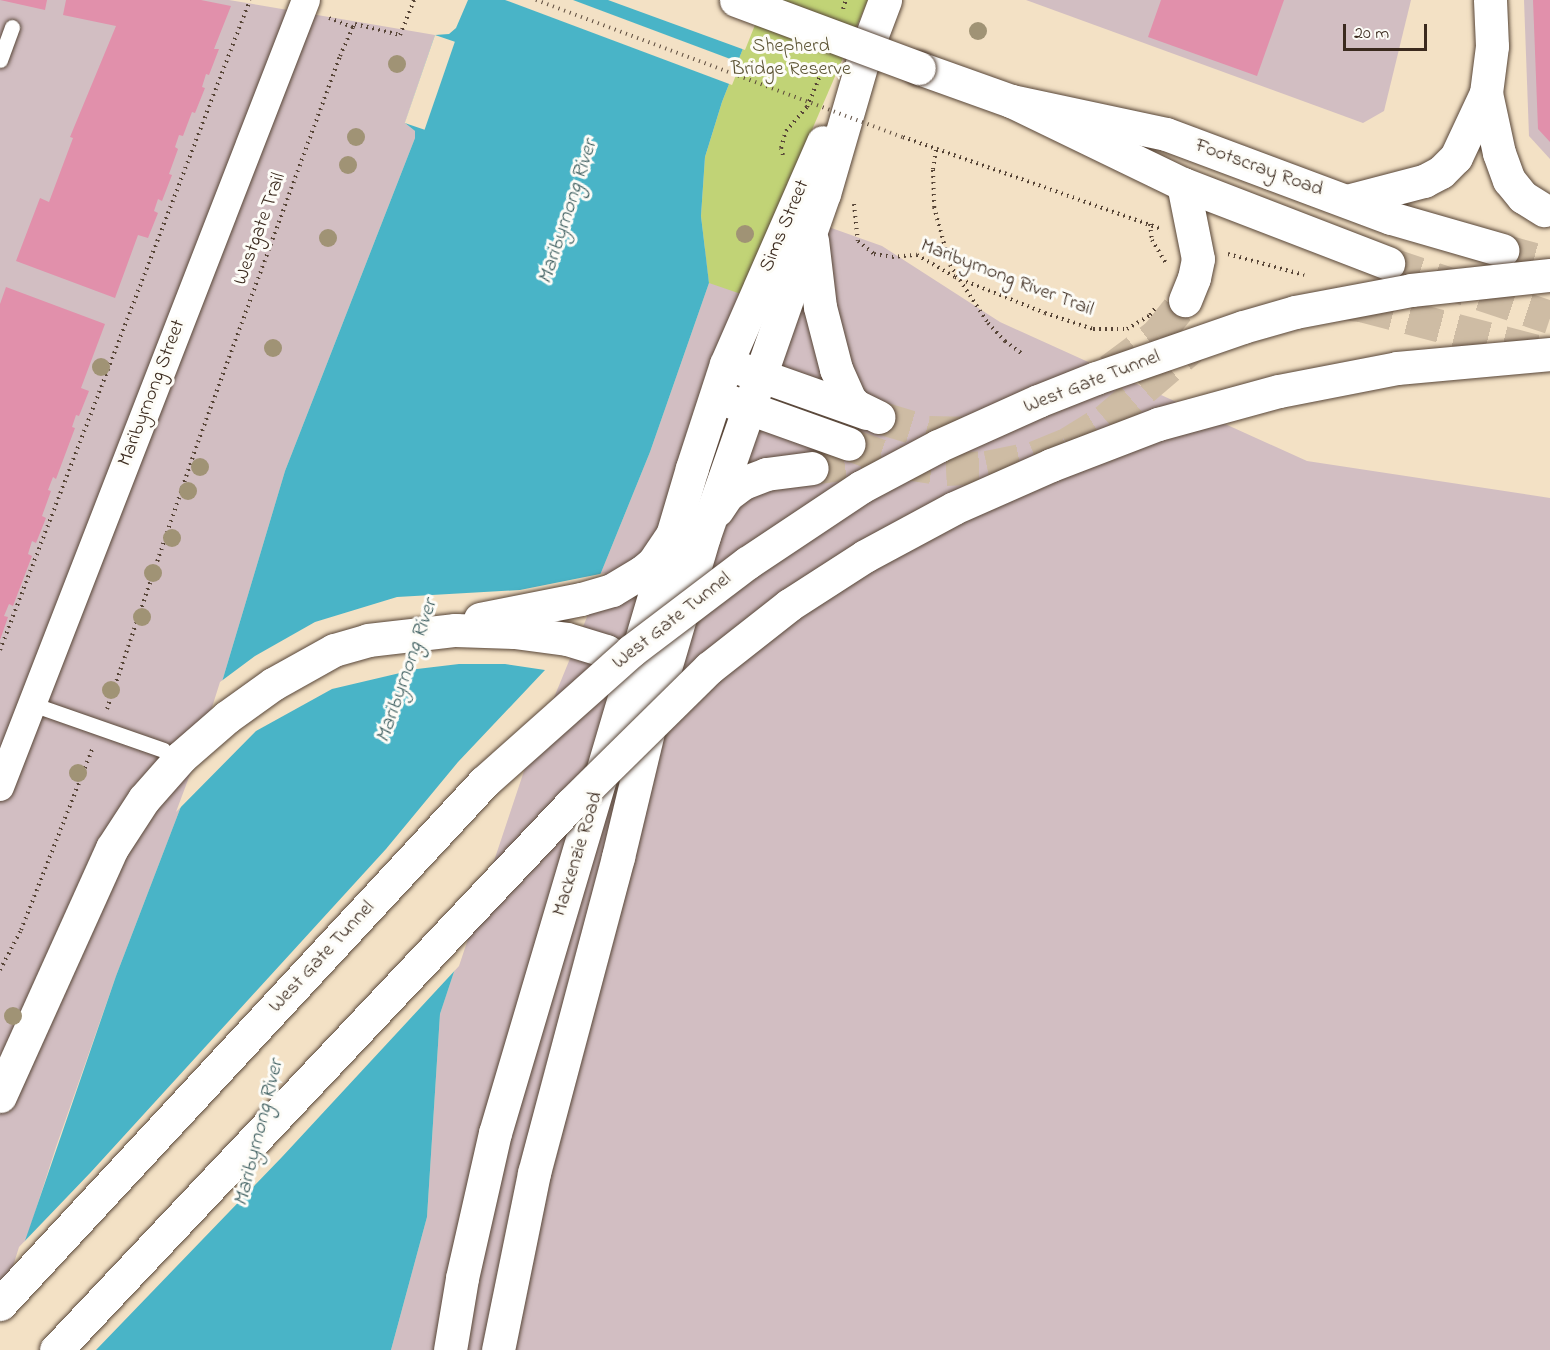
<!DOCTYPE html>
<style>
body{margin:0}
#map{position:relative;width:1550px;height:1350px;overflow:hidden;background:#f3e1c5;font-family:"Indie Flower",sans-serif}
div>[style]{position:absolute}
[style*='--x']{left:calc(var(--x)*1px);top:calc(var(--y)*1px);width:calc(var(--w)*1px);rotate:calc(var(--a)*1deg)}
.industrial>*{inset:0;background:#d2bec2}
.green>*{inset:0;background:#c1d376}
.water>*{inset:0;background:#49b4c7}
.pier>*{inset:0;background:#f3e1c5;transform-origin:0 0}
.building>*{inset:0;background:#e190ab}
.tertiary-tunnel>*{height:33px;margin-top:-16.5px;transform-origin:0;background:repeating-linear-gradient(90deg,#cebca4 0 33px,transparent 0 49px)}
.primary-tunnel>*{height:33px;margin-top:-16.5px;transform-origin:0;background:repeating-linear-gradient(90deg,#cebca4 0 33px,transparent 0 49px)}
.path>*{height:4px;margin-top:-2px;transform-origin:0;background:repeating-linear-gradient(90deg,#574537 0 1.5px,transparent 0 6px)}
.roads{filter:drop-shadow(0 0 2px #574537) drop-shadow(0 0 2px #574537)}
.service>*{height:15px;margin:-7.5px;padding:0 7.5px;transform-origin:7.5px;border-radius:7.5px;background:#fff}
.minor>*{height:28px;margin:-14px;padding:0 14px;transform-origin:14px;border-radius:14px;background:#fff}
.tertiary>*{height:33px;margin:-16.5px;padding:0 16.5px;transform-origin:16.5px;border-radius:16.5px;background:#fff}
.primary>*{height:33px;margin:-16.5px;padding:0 16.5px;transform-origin:16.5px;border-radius:16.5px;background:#fff}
.motorway>*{height:33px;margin:-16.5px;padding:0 16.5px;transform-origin:16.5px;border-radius:16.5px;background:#fff}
.path-bridge>*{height:4px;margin-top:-2px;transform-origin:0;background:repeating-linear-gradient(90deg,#574537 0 1.5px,transparent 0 6px)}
.bridges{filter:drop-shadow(0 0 2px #574537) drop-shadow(0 0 2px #574537)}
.primary-bridge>*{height:33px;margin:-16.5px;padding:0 16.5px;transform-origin:16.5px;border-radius:16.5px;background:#fff}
.motorway-bridge>*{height:33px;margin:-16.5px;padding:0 16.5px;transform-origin:16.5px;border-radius:16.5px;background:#fff}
.trees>*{width:18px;height:18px;margin:-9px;border-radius:50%;background:#a09375}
span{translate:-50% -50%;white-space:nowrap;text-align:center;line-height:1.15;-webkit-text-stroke:6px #fdfcf7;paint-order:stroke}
.park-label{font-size:20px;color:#5c5434}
.street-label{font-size:20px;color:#3b2a1e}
.water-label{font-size:21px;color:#416162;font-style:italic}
.scale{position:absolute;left:1343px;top:24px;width:84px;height:27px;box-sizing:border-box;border:3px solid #3b2a1e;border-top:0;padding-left:8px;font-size:18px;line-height:21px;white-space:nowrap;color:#3b2a1e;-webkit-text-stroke:4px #fdfcf7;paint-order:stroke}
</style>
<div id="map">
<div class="industrial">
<i style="clip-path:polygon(0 0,229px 0,435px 35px,405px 123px,415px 131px,415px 138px,285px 471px,198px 762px,116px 976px,56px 1147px,0 1321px)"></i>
<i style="clip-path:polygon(1026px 0,1411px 0,1384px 111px,1363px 123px)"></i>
<i style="clip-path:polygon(1524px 0,1550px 0,1550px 159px,1529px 136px)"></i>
<i style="clip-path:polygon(823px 225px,882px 246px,1000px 322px,1307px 461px,1550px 498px,1550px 1350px,391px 1350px,427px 1217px,440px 1014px,521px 770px,650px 452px,709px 283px,705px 251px)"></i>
</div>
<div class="green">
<i style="clip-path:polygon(762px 0,868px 0,741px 294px,709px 283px,701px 216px,705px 157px,722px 102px)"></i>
</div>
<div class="water">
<i style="clip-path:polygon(468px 0,762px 0,722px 102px,705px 157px,701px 216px,709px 283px,650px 452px,521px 770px,440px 1014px,427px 1217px,391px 1350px,0 1350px,16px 1267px,116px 976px,198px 762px,285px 471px,415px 138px,415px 131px,405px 123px,435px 35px,449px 34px,456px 28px)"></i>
</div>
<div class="pier">
<i style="clip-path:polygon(505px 0,573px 0,741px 63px,732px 85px)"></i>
<i style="clip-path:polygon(608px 0,765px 0,745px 50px)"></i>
<i style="left:435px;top:35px;width:21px;height:93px;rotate:19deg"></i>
<i style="clip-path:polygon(605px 573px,524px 771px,459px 966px,282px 1157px,96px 1350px,0 1350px,0 1308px,19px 1247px,91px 1172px,386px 849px,458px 762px,545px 670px,505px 664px,459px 664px,417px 669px,332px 689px,256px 731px,176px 812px,195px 761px,220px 682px,255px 656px,315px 622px,397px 597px,520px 590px)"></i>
</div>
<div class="building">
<i style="clip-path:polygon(0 0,47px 0,45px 10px)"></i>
<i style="clip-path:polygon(66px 0,201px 0,231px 6px,214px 49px,219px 49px,209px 75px,206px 74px,202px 87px,205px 88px,195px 113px,192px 112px,183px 136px,179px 135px,175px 147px,178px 149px,169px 174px,172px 175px,162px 201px,158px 199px,154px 211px,158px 213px,148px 238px,138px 235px,115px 298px,16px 261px,40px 198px,49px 202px,73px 138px,70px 137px,116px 26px,63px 15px)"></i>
<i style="clip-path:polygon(1161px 0,1284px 0,1257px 76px,1148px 37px)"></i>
<i style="clip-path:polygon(1533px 0,1550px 0,1550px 142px,1538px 129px)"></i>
<i style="clip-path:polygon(6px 287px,105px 324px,81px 388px,89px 391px,79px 416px,76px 415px,72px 427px,75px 428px,56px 479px,53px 477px,48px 490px,51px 491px,42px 516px,46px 518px,36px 543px,32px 541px,28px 554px,32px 556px,13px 606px,9px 604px,4px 616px,8px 617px,0 640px,0 304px)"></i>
</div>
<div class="tertiary-tunnel">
<i style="--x:1342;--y:303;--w:19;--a:6"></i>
<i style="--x:1361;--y:305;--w:187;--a:14.6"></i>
<i style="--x:1110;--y:370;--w:59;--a:-36.7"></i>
<i style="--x:1157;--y:335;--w:45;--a:-51.3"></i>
<i style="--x:879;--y:417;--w:52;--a:16.7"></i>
<i style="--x:929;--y:432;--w:45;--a:1.3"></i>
<i style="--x:849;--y:444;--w:53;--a:19.8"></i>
<i style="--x:899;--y:462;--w:48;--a:8.5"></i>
<i style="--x:946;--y:469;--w:41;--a:-2.8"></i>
<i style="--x:987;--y:467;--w:49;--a:-11.8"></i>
<i style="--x:1035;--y:457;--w:35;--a:-22"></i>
<i style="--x:1067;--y:444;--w:46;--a:-31.6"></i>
<i style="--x:1106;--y:420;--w:118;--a:-40.5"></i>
<i style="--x:812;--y:468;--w:70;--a:-7.4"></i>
</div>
<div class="primary-tunnel">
<i style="--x:1502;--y:250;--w:50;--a:15.2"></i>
<i style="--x:1388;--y:263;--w:171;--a:18.4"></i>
</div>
<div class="path">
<i style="--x:843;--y:9;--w:9;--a:-72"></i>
<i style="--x:329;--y:18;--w:26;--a:21"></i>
<i style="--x:353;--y:27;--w:4;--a:-56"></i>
<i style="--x:355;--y:24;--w:46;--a:13.7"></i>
<i style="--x:400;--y:35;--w:38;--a:-68"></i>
<i style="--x:903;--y:137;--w:275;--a:19.6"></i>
<i style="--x:783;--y:155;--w:7;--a:-106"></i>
<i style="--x:781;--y:148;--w:18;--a:-74"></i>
<i style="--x:786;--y:131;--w:32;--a:-49"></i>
<i style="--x:807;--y:107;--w:47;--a:-67.3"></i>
<i style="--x:854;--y:204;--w:37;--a:84"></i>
<i style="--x:858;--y:241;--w:21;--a:39"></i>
<i style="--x:874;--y:254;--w:18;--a:9"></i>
<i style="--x:892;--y:257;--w:25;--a:-5"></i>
<i style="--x:917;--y:255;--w:44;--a:30.1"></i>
<i style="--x:955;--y:277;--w:97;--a:21.8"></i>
<i style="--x:1045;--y:313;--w:51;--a:18.4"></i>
<i style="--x:1093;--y:329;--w:34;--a:0"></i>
<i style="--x:1127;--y:329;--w:27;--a:-31"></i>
<i style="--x:1150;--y:315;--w:10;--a:-53"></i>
<i style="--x:1150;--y:224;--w:16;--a:83"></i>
<i style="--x:1152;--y:240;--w:26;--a:59"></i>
<i style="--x:1228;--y:254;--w:79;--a:15.4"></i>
<i style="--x:0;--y:650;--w:696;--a:-68.96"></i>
<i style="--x:107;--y:709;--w:282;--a:-71.2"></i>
<i style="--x:198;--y:442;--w:411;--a:-69.8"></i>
<i style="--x:340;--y:56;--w:32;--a:-66"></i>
<i style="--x:0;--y:970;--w:45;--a:-62.3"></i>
<i style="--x:21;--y:930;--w:197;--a:-68.5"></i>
</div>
<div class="roads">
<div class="service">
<i style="--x:0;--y:60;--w:35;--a:-70"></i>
<i style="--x:32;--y:704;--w:139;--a:19.3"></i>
</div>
<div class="minor">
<i style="--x:0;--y:787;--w:844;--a:-68.75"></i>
</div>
<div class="tertiary">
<i style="--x:1486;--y:93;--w:61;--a:77.8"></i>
<i style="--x:1499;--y:153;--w:29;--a:70"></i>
<i style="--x:1509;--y:180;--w:22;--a:51"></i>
<i style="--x:1523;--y:197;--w:25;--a:32"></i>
<i style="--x:1183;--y:184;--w:76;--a:78.7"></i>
<i style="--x:1198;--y:259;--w:19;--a:102"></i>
<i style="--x:1194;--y:278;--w:24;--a:112"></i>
<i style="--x:1347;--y:201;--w:80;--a:-14.6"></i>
<i style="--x:1424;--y:181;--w:19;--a:-28"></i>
<i style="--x:1441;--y:172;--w:21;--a:-45"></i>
<i style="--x:1456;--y:157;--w:71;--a:-64.9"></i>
<i style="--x:1486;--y:93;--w:47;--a:-82.7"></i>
<i style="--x:1492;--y:46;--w:46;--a:-92.5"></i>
<i style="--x:812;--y:240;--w:67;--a:83.2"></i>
<i style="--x:820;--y:307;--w:64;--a:75.5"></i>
<i style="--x:836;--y:369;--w:34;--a:66"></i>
<i style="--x:850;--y:400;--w:8;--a:45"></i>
<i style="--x:856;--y:406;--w:25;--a:26"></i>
<i style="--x:742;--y:369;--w:132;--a:19.5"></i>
<i style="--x:729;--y:401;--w:127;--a:19.7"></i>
<i style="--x:717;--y:510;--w:18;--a:-56"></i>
<i style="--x:727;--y:495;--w:20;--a:-37"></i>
<i style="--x:743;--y:483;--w:25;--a:-21"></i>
<i style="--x:766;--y:474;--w:46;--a:-7.4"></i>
<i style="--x:450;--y:1350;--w:73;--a:-80.5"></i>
<i style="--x:462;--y:1278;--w:149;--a:-77.2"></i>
<i style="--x:495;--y:1133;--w:694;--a:-73.5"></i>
<i style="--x:692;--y:468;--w:109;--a:-71.9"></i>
<i style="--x:726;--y:364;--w:242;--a:-66.4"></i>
<i style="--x:498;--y:1350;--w:181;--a:-78.5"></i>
<i style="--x:534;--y:1173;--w:327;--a:-75.1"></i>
<i style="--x:618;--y:857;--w:163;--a:-76.5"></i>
<i style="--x:656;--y:699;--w:170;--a:-73.6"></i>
<i style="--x:704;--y:536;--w:362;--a:-70.7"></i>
<i style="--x:824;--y:194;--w:144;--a:-73.8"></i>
<i style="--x:864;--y:56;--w:60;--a:-69.4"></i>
</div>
<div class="primary">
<i style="--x:919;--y:68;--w:98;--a:19.7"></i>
<i style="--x:1011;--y:101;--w:191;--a:25.8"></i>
<i style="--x:1183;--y:184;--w:220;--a:21.1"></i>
<i style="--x:1011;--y:101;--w:158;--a:12"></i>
<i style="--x:1166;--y:134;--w:240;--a:20.5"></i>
<i style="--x:1391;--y:218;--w:116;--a:16.1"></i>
</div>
<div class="motorway">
<i style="--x:480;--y:619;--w:103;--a:-11.2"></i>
<i style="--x:581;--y:599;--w:32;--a:-16"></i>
<i style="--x:612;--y:590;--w:35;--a:-31"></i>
<i style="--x:642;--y:572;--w:14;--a:-39"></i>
<i style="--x:653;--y:563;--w:37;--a:-56"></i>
<i style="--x:0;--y:1096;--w:272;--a:-65.7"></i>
<i style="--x:112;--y:848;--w:59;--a:-56.9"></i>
<i style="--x:144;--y:799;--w:56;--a:-48.6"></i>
<i style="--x:181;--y:757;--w:61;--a:-41"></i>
<i style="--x:227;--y:717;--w:57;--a:-35.7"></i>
<i style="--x:273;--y:684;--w:70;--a:-29.1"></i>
<i style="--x:334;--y:650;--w:35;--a:-16"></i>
<i style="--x:368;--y:640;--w:88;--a:-6.6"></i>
<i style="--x:455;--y:630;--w:59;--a:1.9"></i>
<i style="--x:514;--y:632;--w:53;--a:7.5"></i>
<i style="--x:567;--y:639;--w:41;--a:17.1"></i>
<i style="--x:606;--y:651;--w:32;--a:30"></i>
</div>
</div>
<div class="path-bridge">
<i style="--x:536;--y:0;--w:392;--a:20.5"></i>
<i style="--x:936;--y:150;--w:20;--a:99"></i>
<i style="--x:933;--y:170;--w:37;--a:88"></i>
<i style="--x:934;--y:207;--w:60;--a:74.6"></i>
<i style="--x:950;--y:265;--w:69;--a:56.8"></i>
<i style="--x:988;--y:323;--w:25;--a:47"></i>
<i style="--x:1005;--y:341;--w:21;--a:37"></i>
</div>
<div class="bridges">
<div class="primary-bridge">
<i style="--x:736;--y:0;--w:195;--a:20.4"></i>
</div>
<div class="motorway-bridge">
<i style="--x:0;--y:1304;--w:712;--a:-47.16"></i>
<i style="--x:484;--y:782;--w:197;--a:-41.7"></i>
<i style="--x:631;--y:651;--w:146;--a:-37.2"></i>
<i style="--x:747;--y:563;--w:137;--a:-33.7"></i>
<i style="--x:861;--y:487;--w:87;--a:-28"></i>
<i style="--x:938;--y:446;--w:110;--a:-24.2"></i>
<i style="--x:1038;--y:401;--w:62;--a:-21.6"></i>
<i style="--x:1096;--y:378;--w:156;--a:-19.1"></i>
<i style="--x:1243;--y:327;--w:54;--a:-16.1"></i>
<i style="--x:1295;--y:312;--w:118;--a:-10.7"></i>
<i style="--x:1411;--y:290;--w:140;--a:-6.2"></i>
<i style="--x:56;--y:1350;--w:751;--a:-46.67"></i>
<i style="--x:571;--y:804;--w:194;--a:-44.6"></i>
<i style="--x:709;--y:668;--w:102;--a:-38.2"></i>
<i style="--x:789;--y:605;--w:90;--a:-32.8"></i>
<i style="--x:865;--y:556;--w:101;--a:-28.3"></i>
<i style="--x:954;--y:508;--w:106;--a:-23.9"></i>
<i style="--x:1051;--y:465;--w:115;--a:-21"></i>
<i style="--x:1158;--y:424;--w:125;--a:-15.3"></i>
<i style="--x:1279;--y:391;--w:120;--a:-11"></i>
<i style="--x:1397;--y:368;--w:154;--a:-5.2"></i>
</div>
</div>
<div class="trees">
<i style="left:978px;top:31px"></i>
<i style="left:397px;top:64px"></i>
<i style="left:356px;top:137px"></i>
<i style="left:348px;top:165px"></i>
<i style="left:745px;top:234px"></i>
<i style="left:328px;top:238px"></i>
<i style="left:273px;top:348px"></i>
<i style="left:101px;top:367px"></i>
<i style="left:200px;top:467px"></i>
<i style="left:188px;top:491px"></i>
<i style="left:172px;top:538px"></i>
<i style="left:153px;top:573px"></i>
<i style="left:142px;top:617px"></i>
<i style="left:111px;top:690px"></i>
<i style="left:78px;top:773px"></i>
<i style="left:13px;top:1016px"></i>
</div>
<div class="park-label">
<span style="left:791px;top:58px">Shepherd<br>Bridge Reserve</span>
</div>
<div class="street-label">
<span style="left:1259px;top:168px;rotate:20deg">Footscray Road</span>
<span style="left:785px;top:226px;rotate:-67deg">Sims Street</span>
<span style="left:260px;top:229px;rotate:-70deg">Westgate Trail</span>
<span style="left:1007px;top:278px;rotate:21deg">Maribyrnong River Trail</span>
<span style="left:1092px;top:382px;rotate:-21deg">West Gate Tunnel</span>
<span style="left:152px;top:393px;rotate:-69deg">Maribyrnong Street</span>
<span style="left:672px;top:621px;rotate:-38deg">West Gate Tunnel</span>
<span style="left:578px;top:854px;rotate:-73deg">Mackenzie Road</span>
<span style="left:322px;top:957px;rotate:-47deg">West Gate Tunnel</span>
</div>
<div class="water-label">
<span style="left:568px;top:212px;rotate:-72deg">Maribyrnong River</span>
<span style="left:407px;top:671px;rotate:-71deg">Maribyrnong River</span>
<span style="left:259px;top:1133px;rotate:-76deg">Maribyrnong River</span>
</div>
<div class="scale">20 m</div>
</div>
